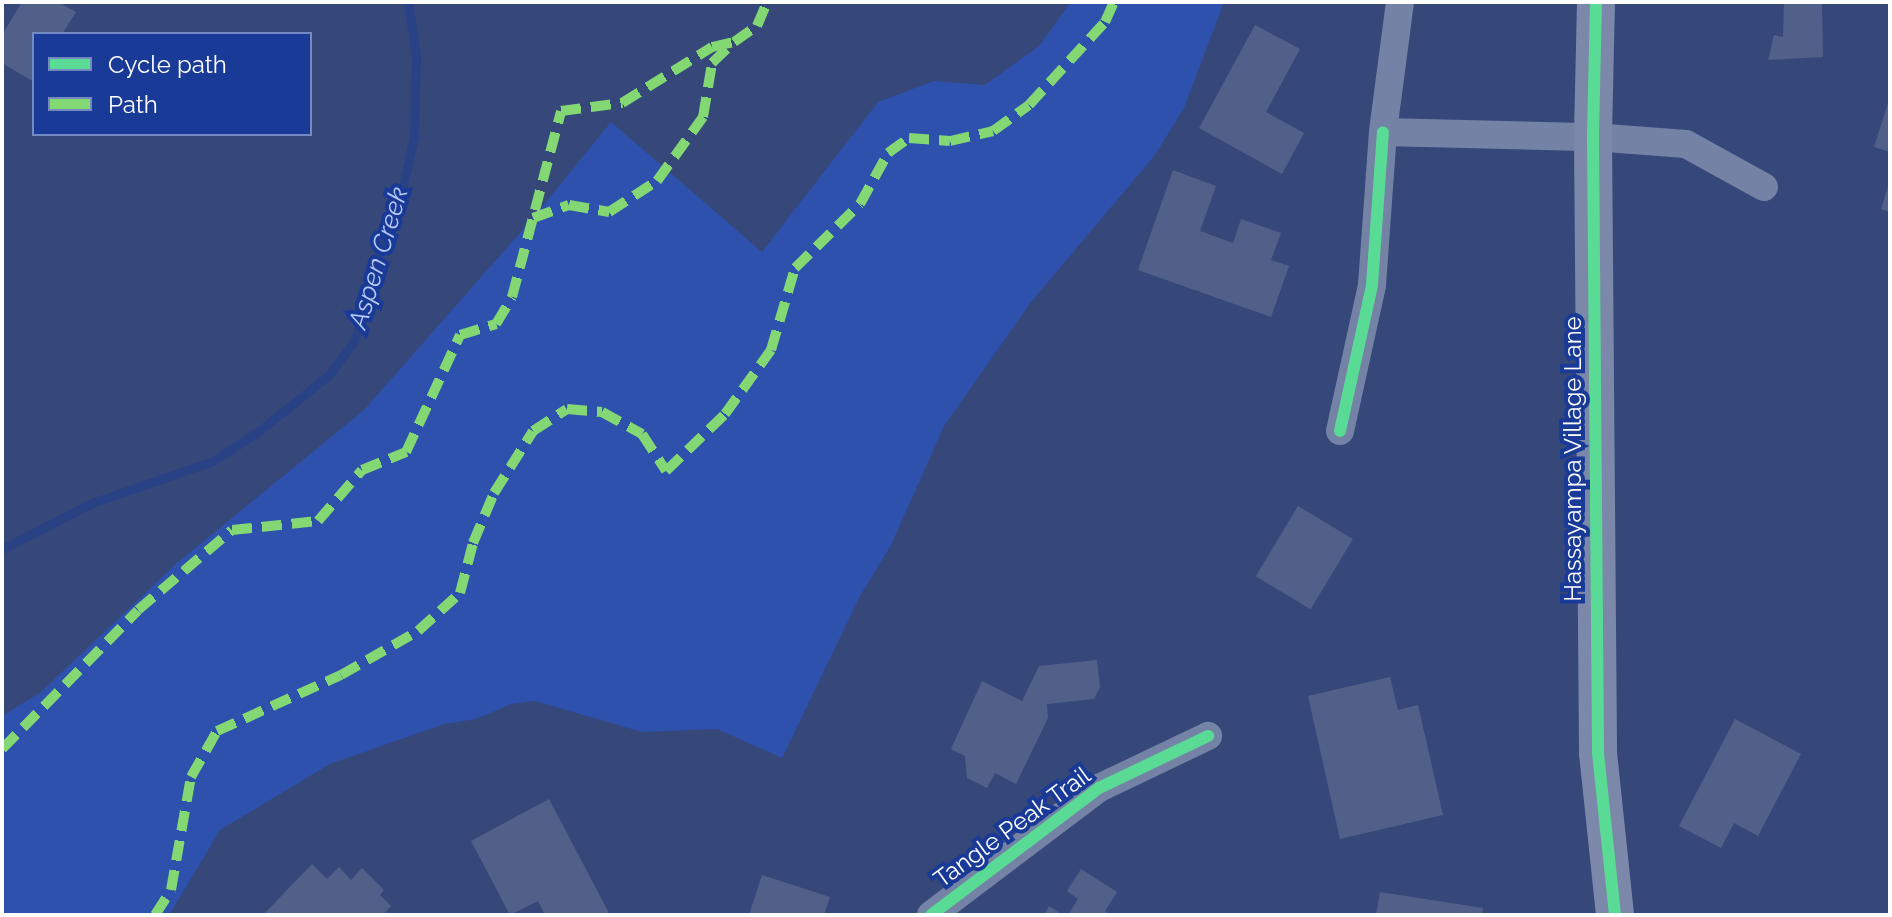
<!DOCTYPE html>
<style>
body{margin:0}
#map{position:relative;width:1892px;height:917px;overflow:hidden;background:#36487a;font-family:Raleway,sans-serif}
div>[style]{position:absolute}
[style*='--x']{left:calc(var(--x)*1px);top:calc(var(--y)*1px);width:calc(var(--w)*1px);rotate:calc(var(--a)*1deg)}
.green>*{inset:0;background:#2e51ad}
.stream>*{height:9px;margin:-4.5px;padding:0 4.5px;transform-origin:4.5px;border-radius:4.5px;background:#294286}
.building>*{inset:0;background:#516088;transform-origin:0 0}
.street>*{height:28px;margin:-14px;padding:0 14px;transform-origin:14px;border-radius:14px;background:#7482a5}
.secondary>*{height:38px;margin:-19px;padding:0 19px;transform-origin:19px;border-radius:19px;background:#7b88a9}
.quiet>*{height:10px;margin-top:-5px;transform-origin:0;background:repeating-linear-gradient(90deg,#83d873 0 20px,transparent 0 30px)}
.cycleway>*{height:12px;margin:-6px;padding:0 6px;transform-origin:6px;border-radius:6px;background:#5adb95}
span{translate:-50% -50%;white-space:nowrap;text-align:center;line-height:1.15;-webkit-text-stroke:8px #193a97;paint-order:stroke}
.street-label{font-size:24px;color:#fff}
.water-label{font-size:26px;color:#b9cbf7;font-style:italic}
.frame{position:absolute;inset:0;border:4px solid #fff;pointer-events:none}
.legend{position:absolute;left:32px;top:32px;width:280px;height:104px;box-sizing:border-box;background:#193a97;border:2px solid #7589c1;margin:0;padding:10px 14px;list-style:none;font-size:24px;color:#fff}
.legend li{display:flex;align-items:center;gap:16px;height:40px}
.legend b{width:40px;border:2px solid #7589c1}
</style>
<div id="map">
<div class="green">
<i style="clip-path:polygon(1071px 2px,1224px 2px,1184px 108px,1155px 155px,1031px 302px,944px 426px,890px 547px,860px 596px,782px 758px,717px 729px,642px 732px,535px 701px,511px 704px,476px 719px,444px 724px,330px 764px,220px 830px,169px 915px,2px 915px,2px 716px,41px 692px,177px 563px,364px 410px,533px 218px,611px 122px,762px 252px,878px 102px,934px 81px,985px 85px,1039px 46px)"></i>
</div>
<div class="stream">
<i style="--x:2;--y:549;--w:101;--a:-27.1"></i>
<i style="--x:92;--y:503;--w:128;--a:-19.1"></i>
<i style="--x:213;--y:461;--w:55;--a:-33.1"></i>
<i style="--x:259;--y:431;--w:90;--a:-38.7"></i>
<i style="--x:329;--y:375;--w:42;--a:-53.7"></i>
<i style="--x:354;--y:341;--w:53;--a:-70.2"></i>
<i style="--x:372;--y:291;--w:40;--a:-80"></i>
<i style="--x:379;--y:252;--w:47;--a:-66.2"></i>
<i style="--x:398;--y:209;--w:75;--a:-77.6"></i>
<i style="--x:414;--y:136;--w:80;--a:-88.6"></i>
<i style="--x:416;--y:56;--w:55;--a:-98.4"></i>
</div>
<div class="building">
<i style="clip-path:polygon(22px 2px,58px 2px,76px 12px,62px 34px,34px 34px,34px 82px,2px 63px,2px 35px)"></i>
<i style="clip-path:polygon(1784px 2px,1822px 2px,1823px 57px,1768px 60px,1774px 35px,1783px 37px)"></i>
<i style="clip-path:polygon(1255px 25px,1300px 49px,1266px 112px,1304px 133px,1282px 174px,1199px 128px)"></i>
<i style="clip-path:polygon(1889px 100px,1890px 100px,1890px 152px,1874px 147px)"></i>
<i style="clip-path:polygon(1173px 170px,1216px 186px,1200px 231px,1233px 243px,1241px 219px,1281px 233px,1271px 260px,1289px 266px,1271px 317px,1138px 270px)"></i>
<i style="clip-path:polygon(1889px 183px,1890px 184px,1890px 212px,1881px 209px)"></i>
<i style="left:1298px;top:506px;width:64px;height:82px;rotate:31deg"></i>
<i style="clip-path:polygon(1097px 660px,1100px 687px,1094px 699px,1047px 704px,1048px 718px,1016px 784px,995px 773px,987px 788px,967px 778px,965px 756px,951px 749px,982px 681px,1022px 701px,1039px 666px)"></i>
<i style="clip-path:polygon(1390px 677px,1398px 710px,1418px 705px,1443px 815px,1340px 839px,1308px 696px)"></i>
<i style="clip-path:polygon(1735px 719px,1801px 754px,1758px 836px,1734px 823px,1721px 848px,1679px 826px)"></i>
<i style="clip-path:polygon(549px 799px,610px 915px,545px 915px,538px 901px,510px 915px,471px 841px)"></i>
<i style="clip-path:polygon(312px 864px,327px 879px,339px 867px,351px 880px,362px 868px,384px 890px,380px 895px,391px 906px,383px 915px,263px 915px)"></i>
<i style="clip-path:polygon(1081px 869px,1117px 892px,1105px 911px,1111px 915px,1068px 915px,1078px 899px,1067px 891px)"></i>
<i style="clip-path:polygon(762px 875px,830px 897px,824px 915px,749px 915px)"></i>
<i style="clip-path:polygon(1380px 892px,1483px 908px,1482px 915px,1376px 915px)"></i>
<i style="clip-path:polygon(1049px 906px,1063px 915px,1044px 915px)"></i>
</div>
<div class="street">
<i style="--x:1400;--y:2;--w:131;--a:97.5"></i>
<i style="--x:1383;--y:132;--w:210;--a:1.4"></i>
<i style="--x:1593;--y:137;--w:93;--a:4.3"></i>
<i style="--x:1686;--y:144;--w:89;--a:28.9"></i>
<i style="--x:1340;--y:431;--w:149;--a:-77.6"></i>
<i style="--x:1372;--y:285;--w:153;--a:-85.9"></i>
<i style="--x:931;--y:915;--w:211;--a:-37.1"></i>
<i style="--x:1099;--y:788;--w:121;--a:-25.5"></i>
</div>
<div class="secondary">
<i style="--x:1596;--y:2;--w:135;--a:91.3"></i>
<i style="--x:1593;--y:137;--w:616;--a:89.53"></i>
<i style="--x:1598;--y:753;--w:163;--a:84"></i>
</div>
<div class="quiet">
<i style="--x:533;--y:218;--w:38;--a:-20"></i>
<i style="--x:569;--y:205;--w:41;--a:9.9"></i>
<i style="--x:609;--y:212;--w:57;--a:-32.9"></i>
<i style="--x:657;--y:181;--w:79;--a:-54.3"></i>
<i style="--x:703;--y:117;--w:55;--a:-80.5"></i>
<i style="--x:712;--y:63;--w:30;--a:-44"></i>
<i style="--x:2;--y:749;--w:194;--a:-45.6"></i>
<i style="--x:138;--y:610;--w:123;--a:-40.4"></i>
<i style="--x:232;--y:530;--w:86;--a:-6"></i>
<i style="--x:318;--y:521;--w:67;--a:-49.2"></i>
<i style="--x:362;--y:470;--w:48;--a:-22.2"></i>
<i style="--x:406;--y:452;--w:129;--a:-65.2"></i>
<i style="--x:460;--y:335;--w:38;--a:-17"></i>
<i style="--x:496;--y:324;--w:31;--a:-59"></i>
<i style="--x:512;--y:297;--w:192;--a:-75.2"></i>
<i style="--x:561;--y:111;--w:62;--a:-7.5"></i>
<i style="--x:622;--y:103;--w:106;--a:-31.9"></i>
<i style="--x:712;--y:47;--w:23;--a:-13"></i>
<i style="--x:734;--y:42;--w:28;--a:-35"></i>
<i style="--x:757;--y:26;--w:26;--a:-67"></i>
<i style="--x:155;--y:915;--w:30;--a:-57"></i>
<i style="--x:171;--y:890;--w:115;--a:-80"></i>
<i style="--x:191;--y:777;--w:53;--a:-60.5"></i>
<i style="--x:217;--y:731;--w:136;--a:-24.3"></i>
<i style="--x:341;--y:675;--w:89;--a:-29.7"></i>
<i style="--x:418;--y:631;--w:57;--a:-42.1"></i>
<i style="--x:460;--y:593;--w:52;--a:-75.4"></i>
<i style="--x:473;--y:543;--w:54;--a:-67.2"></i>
<i style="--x:494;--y:493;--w:73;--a:-57.8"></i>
<i style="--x:533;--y:431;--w:40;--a:-32.9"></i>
<i style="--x:567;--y:409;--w:35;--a:5"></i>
<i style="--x:602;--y:412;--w:46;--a:28.8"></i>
<i style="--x:642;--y:434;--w:44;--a:57"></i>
<i style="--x:666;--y:471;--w:82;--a:-44"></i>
<i style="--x:725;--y:414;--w:79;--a:-54.3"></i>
<i style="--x:771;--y:350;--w:85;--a:-73.7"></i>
<i style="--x:795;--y:268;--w:91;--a:-44.6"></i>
<i style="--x:860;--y:204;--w:58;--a:-61.2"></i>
<i style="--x:888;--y:153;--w:26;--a:-36"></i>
<i style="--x:909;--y:138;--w:41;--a:4.2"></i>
<i style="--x:950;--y:141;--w:44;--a:-13.1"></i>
<i style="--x:993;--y:131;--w:44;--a:-35.8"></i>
<i style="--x:1029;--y:105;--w:113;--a:-47.5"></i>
<i style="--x:1105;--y:22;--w:22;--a:-66"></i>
</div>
<div class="cycleway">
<i style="--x:1596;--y:2;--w:135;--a:91.3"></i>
<i style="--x:1593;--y:137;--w:616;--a:89.53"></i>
<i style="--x:1598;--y:753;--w:163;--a:84"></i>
<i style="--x:1340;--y:431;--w:149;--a:-77.6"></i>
<i style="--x:1372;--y:285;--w:153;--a:-85.9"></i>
<i style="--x:931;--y:915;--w:211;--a:-37.1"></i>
<i style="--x:1099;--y:788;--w:121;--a:-25.5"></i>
</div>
<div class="street-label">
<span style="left:1573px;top:459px;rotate:-90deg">Hassayampa Village Lane</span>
<span style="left:1012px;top:827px;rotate:-36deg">Tangle Peak Trail</span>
</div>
<div class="water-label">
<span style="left:379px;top:258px;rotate:-73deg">Aspen Creek</span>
</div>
<div class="frame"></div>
<ul class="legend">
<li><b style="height:10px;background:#5adb95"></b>Cycle path</li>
<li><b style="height:10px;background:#83d873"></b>Path</li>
</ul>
</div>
